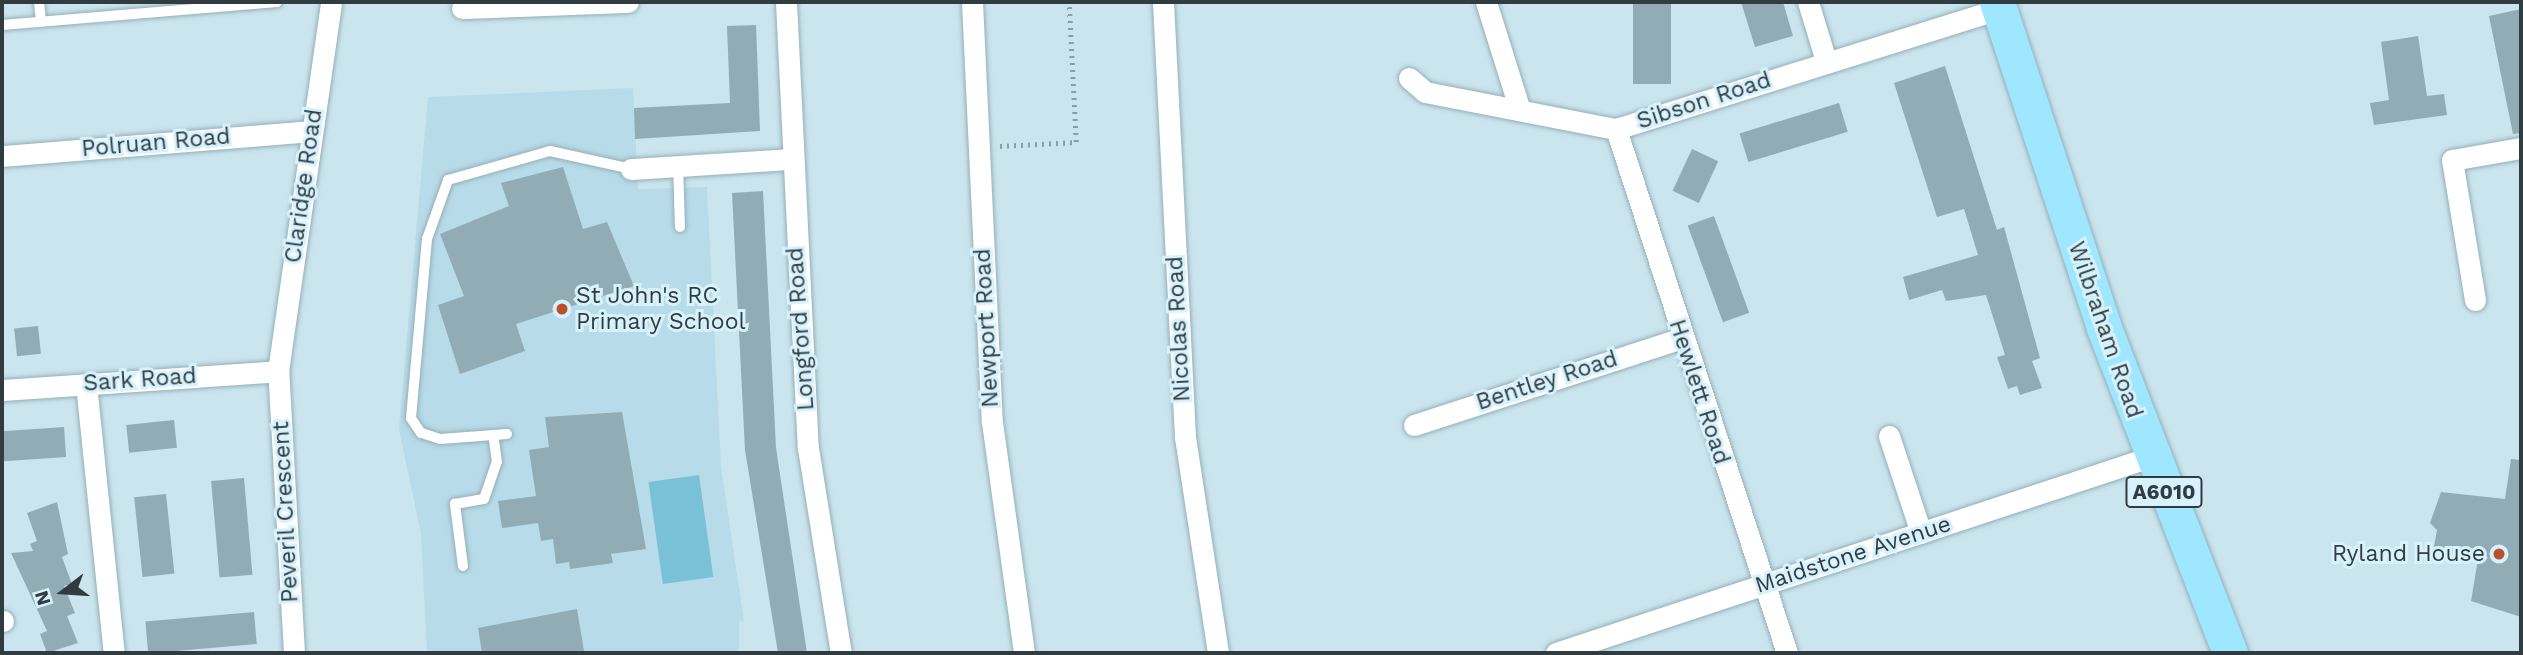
<!DOCTYPE html>
<style>
body{margin:0}
#map{position:relative;width:2523px;height:655px;overflow:hidden;background:#cae5ee;font-family:"Work Sans",sans-serif}
div>[style]{position:absolute}
[style*='--x']{left:calc(var(--x)*1px);top:calc(var(--y)*1px);width:calc(var(--w)*1px);rotate:calc(var(--a)*1deg)}
.built>*{inset:0;background:#b7dbe8}
.green>*{inset:0;background:#79c1d7;transform-origin:0 0}
.building>*{inset:0;background:#91acb5;transform-origin:0 0}
.path>*{height:4.5px;margin-top:-2.25px;transform-origin:0;background:repeating-linear-gradient(90deg,#8a9ea5 0 2px,transparent 0 7px)}
.roads{filter:drop-shadow(0 0 2px #95afb8) drop-shadow(0 0 2px #95afb8)}
.service>*{height:10px;margin:-5px;padding:0 5px;transform-origin:5px;border-radius:5px;background:#fff}
.minor>*{height:21px;margin:-10.5px;padding:0 10.5px;transform-origin:10.5px;border-radius:10.5px;background:#fff}
.trunk>*{height:35px;margin:-17.5px;padding:0 17.5px;transform-origin:17.5px;border-radius:17.5px;background:#9ee7fe}
.dots>*{width:19px;height:19px;translate:-50% -50%;box-sizing:border-box;border:4px solid #d7f2fc;border-radius:50%}
span{translate:-50% -50%;white-space:nowrap;text-align:center;line-height:1.15;-webkit-text-stroke:6px #d7f2fc;paint-order:stroke}
.shield-label span{padding:2px 5px;background:#d7f2fc;border:2px solid;border-radius:5px;-webkit-text-stroke-width:0}
.shield-label{font-size:21px;color:#313c40;font-weight:700}
.street-label{font-size:23px;color:#313c40}
.poi-label{font-size:23px;color:#313c40}
.left{translate:0 -50%;text-align:left}
.right{translate:-100% -50%;text-align:right}
.frame{position:absolute;inset:0;border:4px solid #313c40;pointer-events:none}
.north{position:absolute;left:28px;top:557px;width:70px;height:70px;-webkit-text-stroke:5px #d7f2fc;paint-order:stroke;rotate:253deg;font-size:19px;font-weight:700;line-height:28px;text-align:center;color:#313c40}
.north::after{content:'';display:block;margin:auto;width:24px;height:32px;background:#313c40;clip-path:polygon(50% 0,100% 100%,50% 72%,0 100%)}
</style>
<div id="map">
<div class="built">
<i style="clip-path:polygon(633px 88px,638px 189px,707px 187px,721px 467px,744px 621px,739px 622px,739px 653px,427px 653px,421px 534px,399px 429px,428px 97px)"></i>
</div>
<div class="green">
<i style="left:699px;top:475px;width:103px;height:51px;rotate:82deg"></i>
</div>
<div class="building">
<i style="left:1633px;top:2px;width:38px;height:82px"></i>
<i style="clip-path:polygon(1741px 2px,1783px 2px,1793px 36px,1755px 47px)"></i>
<i style="clip-path:polygon(2521px 9px,2521px 133px,2513px 134px,2489px 16px)"></i>
<i style="clip-path:polygon(756px 25px,760px 131px,635px 139px,634px 108px,730px 103px,727px 26px)"></i>
<i style="clip-path:polygon(2418px 36px,2427px 96px,2444px 94px,2447px 115px,2374px 125px,2370px 103px,2389px 100px,2381px 42px)"></i>
<i style="clip-path:polygon(1945px 66px,1997px 230px,2004px 227px,2040px 358px,2032px 361px,2042px 388px,2020px 395px,2017px 386px,2008px 389px,1997px 357px,2005px 355px,1986px 295px,1946px 301px,1942px 290px,1909px 300px,1903px 277px,1978px 255px,1964px 209px,1937px 217px,1894px 83px)"></i>
<i style="left:1839px;top:103px;width:30px;height:104px;rotate:73deg"></i>
<i style="left:1692px;top:149px;width:29px;height:46px;rotate:25deg"></i>
<i style="clip-path:polygon(563px 167px,583px 229px,607px 222px,634px 286px,516px 324px,525px 351px,460px 374px,438px 305px,464px 296px,440px 234px,509px 206px,501px 183px)"></i>
<i style="clip-path:polygon(763px 191px,776px 448px,807px 653px,778px 653px,745px 450px,732px 193px)"></i>
<i style="left:1714px;top:216px;width:103px;height:28px;rotate:70deg"></i>
<i style="left:38px;top:326px;width:28px;height:24px;rotate:84deg"></i>
<i style="clip-path:polygon(622px 412px,646px 549px,611px 554px,613px 563px,570px 569px,569px 562px,556px 564px,553px 539px,541px 541px,538px 523px,502px 528px,498px 501px,536px 496px,529px 450px,549px 447px,545px 417px)"></i>
<i style="left:174px;top:420px;width:28px;height:48px;rotate:84deg"></i>
<i style="left:64px;top:427px;width:30px;height:62px;rotate:86deg"></i>
<i style="clip-path:polygon(2511px 459px,2521px 460px,2521px 617px,2471px 601px,2478px 559px,2433px 552px,2437px 530px,2430px 523px,2441px 492px,2505px 499px)"></i>
<i style="left:244px;top:478px;width:97px;height:33px;rotate:85deg"></i>
<i style="left:166px;top:494px;width:80px;height:32px;rotate:84deg"></i>
<i style="clip-path:polygon(57px 502px,68px 554px,62px 557px,72px 584px,64px 586px,75px 613px,67px 616px,78px 643px,47px 653px,40px 634px,47px 631px,11px 553px,33px 551px,30px 544px,37px 541px,27px 513px)"></i>
<i style="clip-path:polygon(577px 609px,584px 651px,482px 653px,478px 628px)"></i>
<i style="left:254px;top:612px;width:32px;height:109px;rotate:85deg"></i>
</div>
<div class="path">
<i style="--x:1000;--y:146;--w:76;--a:-3"></i>
<i style="--x:1076;--y:142;--w:140;--a:-92.9"></i>
</div>
<div class="roads">
<div class="service">
<i style="--x:39;--y:2;--w:20;--a:84"></i>
<i style="--x:2;--y:25;--w:276;--a:-4.8"></i>
<i style="--x:678;--y:164;--w:63;--a:88.2"></i>
<i style="--x:507;--y:434;--w:67;--a:175.7"></i>
<i style="--x:440;--y:439;--w:20;--a:-162"></i>
<i style="--x:421;--y:433;--w:18;--a:-124"></i>
<i style="--x:411;--y:418;--w:180;--a:-84.9"></i>
<i style="--x:427;--y:239;--w:63;--a:-70.4"></i>
<i style="--x:448;--y:180;--w:106;--a:-15.9"></i>
<i style="--x:550;--y:151;--w:83;--a:12.5"></i>
<i style="--x:463;--y:566;--w:63;--a:-97.4"></i>
<i style="--x:455;--y:504;--w:29;--a:-10"></i>
<i style="--x:484;--y:499;--w:39;--a:-71"></i>
<i style="--x:497;--y:462;--w:27;--a:-98"></i>
</div>
<div class="minor">
<i style="--x:786;--y:2;--w:447;--a:87.2"></i>
<i style="--x:808;--y:448;--w:208;--a:80.9"></i>
<i style="--x:972;--y:2;--w:420;--a:87.3"></i>
<i style="--x:992;--y:422;--w:233;--a:82.1"></i>
<i style="--x:1163;--y:2;--w:436;--a:87.1"></i>
<i style="--x:1185;--y:437;--w:219;--a:81.3"></i>
<i style="--x:1486;--y:2;--w:110;--a:72.6"></i>
<i style="--x:1808;--y:2;--w:62;--a:73"></i>
<i style="--x:462;--y:8;--w:166;--a:-2.1"></i>
<i style="--x:1409;--y:78;--w:21;--a:41"></i>
<i style="--x:1425;--y:92;--w:195;--a:11"></i>
<i style="--x:1616;--y:129;--w:401;--a:-17.4"></i>
<i style="--x:1616;--y:129;--w:551;--a:71.93"></i>
<i style="--x:2;--y:156;--w:310;--a:-4.6"></i>
<i style="--x:631;--y:169;--w:159;--a:-3.6"></i>
<i style="--x:2475;--y:300;--w:142;--a:-99.3"></i>
<i style="--x:2452;--y:160;--w:70;--a:-9.9"></i>
<i style="--x:86;--y:384;--w:270;--a:84.1"></i>
<i style="--x:2;--y:390;--w:277;--a:-3.9"></i>
<i style="--x:1414;--y:425;--w:281;--a:-18"></i>
<i style="--x:1889;--y:436;--w:102;--a:71.7"></i>
<i style="--x:2;--y:621;--w:1;--a:0"></i>
<i style="--x:294;--y:653;--w:282;--a:-93.2"></i>
<i style="--x:278;--y:371;--w:373;--a:-81.8"></i>
<i style="--x:1556;--y:653;--w:626;--a:-18.26"></i>
</div>
<div class="trunk">
<i style="--x:1997;--y:2;--w:343;--a:71.8"></i>
<i style="--x:2104;--y:328;--w:349;--a:68.8"></i>
</div>
</div>
<div class="dots">
<i style="left:562px;top:309px;background:#b9512a"></i>
<i style="left:2499px;top:554px;background:#b9512a"></i>
</div>
<div class="shield-label">
<span style="left:2164px;top:492px">A6010</span>
</div>
<div class="street-label">
<span style="left:1704px;top:101px;rotate:-18deg">Sibson Road</span>
<span style="left:156px;top:143px;rotate:-5deg">Polruan Road</span>
<span style="left:304px;top:186px;rotate:-82deg">Claridge Road</span>
<span style="left:987px;top:328px;rotate:-93deg">Newport Road</span>
<span style="left:801px;top:329px;rotate:-94deg">Longford Road</span>
<span style="left:1179px;top:329px;rotate:-93deg">Nicolas Road</span>
<span style="left:2105px;top:330px;rotate:71deg">Wilbraham Road</span>
<span style="left:140px;top:380px;rotate:-4deg">Sark Road</span>
<span style="left:1547px;top:381px;rotate:-18deg">Bentley Road</span>
<span style="left:1699px;top:392px;rotate:72deg">Hewlett Road</span>
<span style="left:286px;top:512px;rotate:-93deg">Peveril Crescent</span>
<span style="left:1853px;top:555px;rotate:-18deg">Maidstone Avenue</span>
</div>
<div class="poi-label">
<span class="left" style="left:576px;top:309px">St John's RC<br>Primary School</span>
<span class="right" style="left:2485px;top:554px">Ryland House</span>
</div>
<div class="frame"></div>
<div class="north">N</div>
</div>
